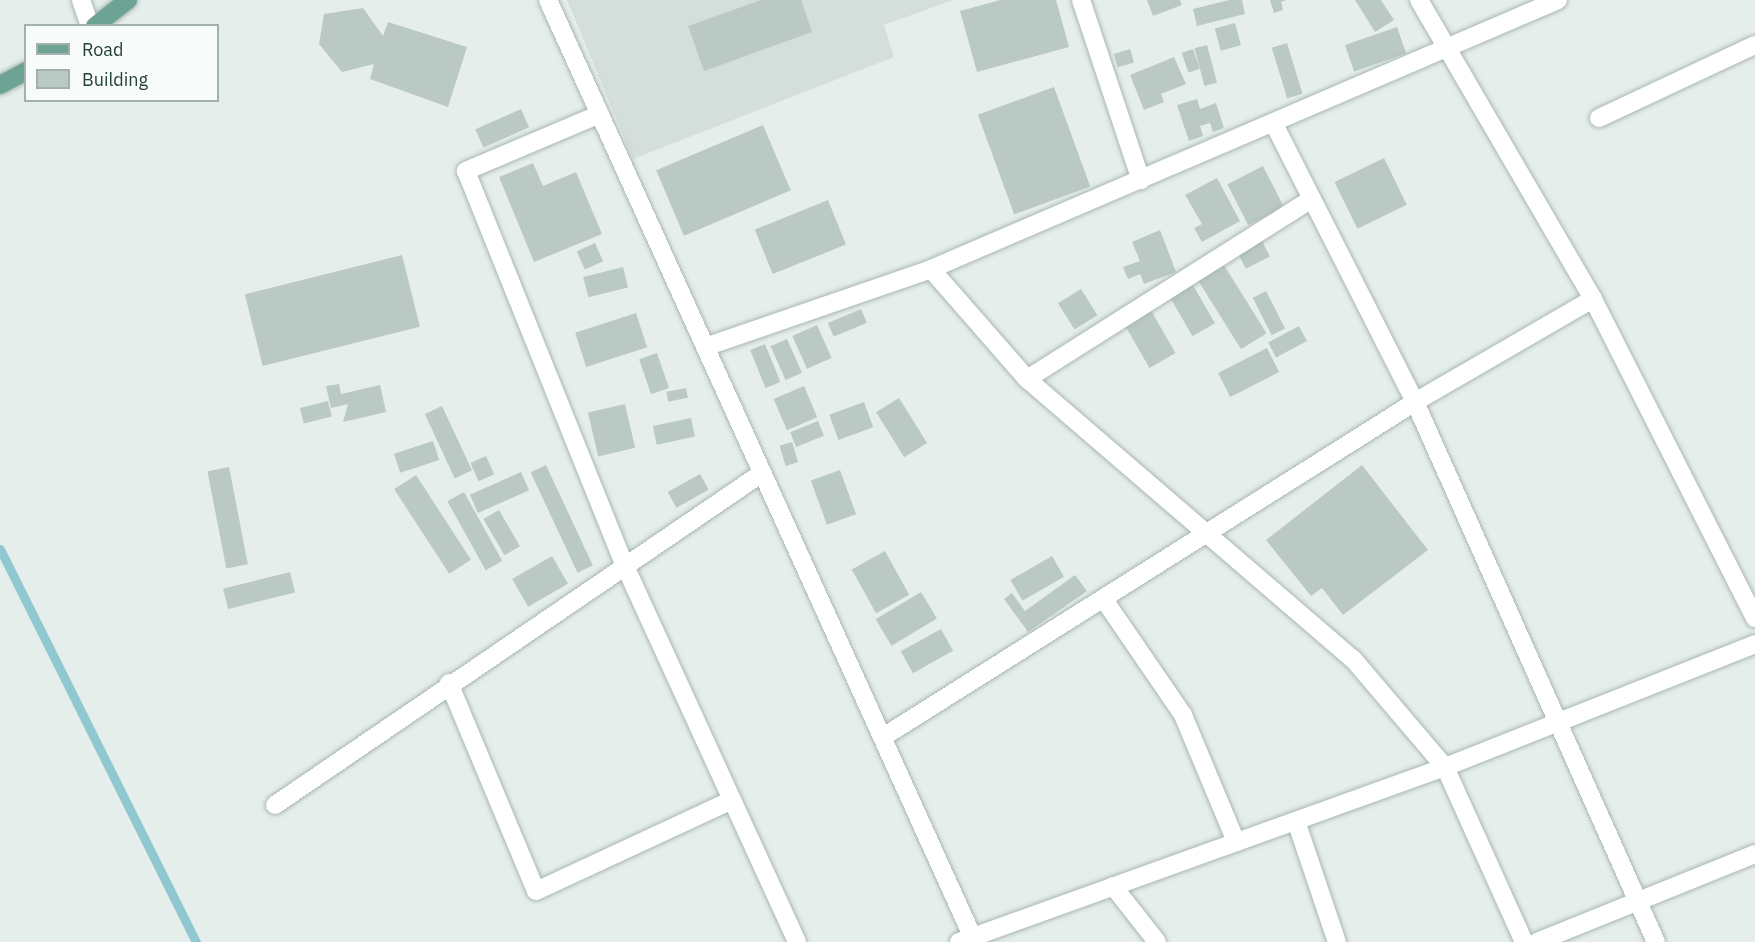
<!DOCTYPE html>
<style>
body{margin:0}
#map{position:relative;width:1755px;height:942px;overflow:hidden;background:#e6eeeb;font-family:"IBM Plex Sans",sans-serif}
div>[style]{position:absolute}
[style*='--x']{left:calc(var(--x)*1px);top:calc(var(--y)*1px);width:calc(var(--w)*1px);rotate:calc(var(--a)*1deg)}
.built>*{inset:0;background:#d4deda}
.stream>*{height:9px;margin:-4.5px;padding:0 4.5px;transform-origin:4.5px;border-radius:4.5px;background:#90c7d1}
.building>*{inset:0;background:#bbc9c4;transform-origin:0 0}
.roads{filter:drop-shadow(0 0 2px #a8b7b2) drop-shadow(0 0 2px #a8b7b2)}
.minor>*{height:18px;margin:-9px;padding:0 9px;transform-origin:9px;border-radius:9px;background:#fff}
.primary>*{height:18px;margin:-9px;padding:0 9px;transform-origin:9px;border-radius:9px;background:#6ca395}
span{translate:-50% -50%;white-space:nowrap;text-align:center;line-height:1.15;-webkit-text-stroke:5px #f7fbf9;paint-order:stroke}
.legend{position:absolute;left:24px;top:24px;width:195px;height:78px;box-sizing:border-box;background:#f7fbf9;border:2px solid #a3b1ac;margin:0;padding:8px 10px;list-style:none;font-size:18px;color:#254139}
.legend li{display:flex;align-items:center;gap:12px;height:30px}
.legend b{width:30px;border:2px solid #a3b1ac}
</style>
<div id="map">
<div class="built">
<i style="clip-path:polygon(567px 0,953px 0,884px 25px,894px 57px,633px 159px)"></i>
</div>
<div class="stream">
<i style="--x:0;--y:549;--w:439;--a:63.5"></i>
</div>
<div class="building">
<i style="clip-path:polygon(761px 0,801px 0,812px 32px,704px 71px,688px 26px)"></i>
<i style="clip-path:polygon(1000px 0,1056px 0,1069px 47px,977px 72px,960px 11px)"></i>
<i style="clip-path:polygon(1147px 0,1180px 0,1182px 5px,1153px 16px)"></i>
<i style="clip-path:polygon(1229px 0,1242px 0,1245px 14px,1197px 26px,1193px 9px)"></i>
<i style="clip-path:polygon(1270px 0,1286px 0,1281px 2px,1283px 10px,1274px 13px)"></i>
<i style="clip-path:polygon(1355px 0,1381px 0,1394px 20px,1375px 32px)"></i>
<i style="clip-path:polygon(363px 8px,383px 36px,388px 22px,467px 47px,448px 107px,370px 79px,374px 64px,342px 72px,319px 44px,324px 14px)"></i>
<i style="left:1235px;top:23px;width:23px;height:21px;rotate:75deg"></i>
<i style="left:1397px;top:27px;width:28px;height:55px;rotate:71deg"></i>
<i style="left:1287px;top:43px;width:53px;height:16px;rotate:73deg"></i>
<i style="left:1207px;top:45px;width:39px;height:13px;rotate:75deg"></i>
<i style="left:1130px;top:49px;width:14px;height:17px;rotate:73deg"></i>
<i style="left:1193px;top:49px;width:21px;height:12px;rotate:71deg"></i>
<i style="clip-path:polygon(1174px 57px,1186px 84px,1161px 94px,1164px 102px,1144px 110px,1130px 75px)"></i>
<i style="left:1054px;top:87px;width:106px;height:81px;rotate:70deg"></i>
<i style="clip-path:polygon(1197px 99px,1200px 109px,1216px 103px,1224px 128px,1213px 132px,1210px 123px,1200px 126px,1203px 136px,1189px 141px,1177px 105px)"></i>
<i style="left:521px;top:109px;width:20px;height:50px;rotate:66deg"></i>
<i style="left:763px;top:125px;width:71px;height:116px;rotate:67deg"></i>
<i style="left:1384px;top:158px;width:52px;height:55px;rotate:64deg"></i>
<i style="clip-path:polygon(533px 163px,543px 186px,576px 172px,602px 234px,534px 262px,499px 177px)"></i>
<i style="left:1263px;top:166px;width:46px;height:40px;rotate:63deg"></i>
<i style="clip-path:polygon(1217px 178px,1240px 221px,1202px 242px,1194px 228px,1202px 224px,1185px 195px)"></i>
<i style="left:828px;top:200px;width:48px;height:79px;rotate:68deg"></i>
<i style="clip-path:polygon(1160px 230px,1176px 272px,1144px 284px,1140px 274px,1128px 279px,1123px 267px,1140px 261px,1132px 242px)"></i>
<i style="left:1260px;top:237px;width:22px;height:27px;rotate:63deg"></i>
<i style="left:595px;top:243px;width:20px;height:20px;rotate:66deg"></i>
<i style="left:402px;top:255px;width:74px;height:162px;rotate:76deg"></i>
<i style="left:1222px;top:262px;width:84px;height:30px;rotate:58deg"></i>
<i style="left:623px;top:267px;width:21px;height:41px;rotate:76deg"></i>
<i style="left:1190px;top:280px;width:50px;height:26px;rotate:60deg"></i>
<i style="left:1081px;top:289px;width:31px;height:27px;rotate:58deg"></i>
<i style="left:1266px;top:291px;width:42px;height:15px;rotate:63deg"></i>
<i style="left:1149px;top:307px;width:53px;height:30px;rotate:60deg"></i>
<i style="left:861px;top:309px;width:15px;height:36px;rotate:67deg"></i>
<i style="left:636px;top:313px;width:36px;height:64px;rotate:72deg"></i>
<i style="left:817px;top:325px;width:36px;height:27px;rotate:66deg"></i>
<i style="left:1299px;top:326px;width:17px;height:35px;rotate:62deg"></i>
<i style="left:787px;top:339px;width:37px;height:18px;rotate:66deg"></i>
<i style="left:765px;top:344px;width:41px;height:16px;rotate:68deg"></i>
<i style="left:1267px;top:348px;width:27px;height:55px;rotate:63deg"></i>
<i style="left:657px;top:353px;width:37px;height:19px;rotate:71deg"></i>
<i style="clip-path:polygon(339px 384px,341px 394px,380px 385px,386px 412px,343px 422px,348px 404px,331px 408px,326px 386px)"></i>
<i style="left:804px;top:386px;width:34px;height:33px;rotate:67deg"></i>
<i style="left:686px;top:388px;width:10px;height:20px;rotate:79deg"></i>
<i style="left:899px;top:398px;width:53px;height:27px;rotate:58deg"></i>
<i style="left:328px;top:401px;width:16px;height:29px;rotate:76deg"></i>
<i style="left:864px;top:402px;width:27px;height:37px;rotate:70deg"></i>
<i style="left:625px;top:404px;width:45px;height:38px;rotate:77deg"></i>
<i style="left:442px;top:406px;width:71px;height:19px;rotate:65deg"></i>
<i style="left:691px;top:418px;width:19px;height:39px;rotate:78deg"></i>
<i style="left:818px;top:421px;width:16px;height:30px;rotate:68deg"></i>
<i style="left:433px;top:441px;width:20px;height:41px;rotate:72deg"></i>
<i style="left:792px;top:442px;width:21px;height:13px;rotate:73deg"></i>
<i style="left:486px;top:456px;width:20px;height:17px;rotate:66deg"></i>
<i style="left:546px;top:465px;width:111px;height:17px;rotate:65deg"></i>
<i style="clip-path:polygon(1362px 465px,1428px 550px,1343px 615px,1322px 588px,1311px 596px,1266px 540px)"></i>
<i style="left:229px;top:467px;width:99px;height:22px;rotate:79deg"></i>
<i style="left:840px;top:470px;width:47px;height:31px;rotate:70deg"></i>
<i style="left:521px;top:472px;width:20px;height:56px;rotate:66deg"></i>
<i style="left:700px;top:474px;width:18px;height:37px;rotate:61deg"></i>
<i style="left:416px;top:475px;width:101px;height:26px;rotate:57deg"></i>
<i style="left:464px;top:492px;width:79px;height:19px;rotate:61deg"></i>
<i style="left:499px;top:510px;width:42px;height:18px;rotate:60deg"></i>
<i style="left:885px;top:551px;width:50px;height:38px;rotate:61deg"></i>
<i style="left:552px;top:556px;width:32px;height:46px;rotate:60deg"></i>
<i style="left:1052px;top:556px;width:24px;height:48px;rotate:60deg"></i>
<i style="left:290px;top:572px;width:21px;height:69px;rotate:76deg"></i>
<i style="clip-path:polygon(1075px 575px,1087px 591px,1028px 632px,1004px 599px,1012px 593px,1025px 611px)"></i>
<i style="left:921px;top:592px;width:31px;height:53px;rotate:59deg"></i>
<i style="left:941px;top:629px;width:25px;height:46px;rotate:61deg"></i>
</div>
<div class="roads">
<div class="minor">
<i style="--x:81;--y:0;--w:28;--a:71"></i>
<i style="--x:548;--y:0;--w:1034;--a:65.62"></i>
<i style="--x:1081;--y:0;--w:190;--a:71.6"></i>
<i style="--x:1419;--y:0;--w:346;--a:59.8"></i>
<i style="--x:1593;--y:299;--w:358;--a:63.1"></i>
<i style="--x:600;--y:114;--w:146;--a:157"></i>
<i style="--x:466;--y:171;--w:426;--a:68.1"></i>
<i style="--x:625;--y:566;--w:413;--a:65.4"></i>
<i style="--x:1599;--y:118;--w:172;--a:-25.1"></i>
<i style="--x:1274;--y:124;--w:312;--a:63.1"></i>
<i style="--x:1415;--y:402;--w:591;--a:65.95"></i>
<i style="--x:931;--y:269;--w:146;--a:48.9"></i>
<i style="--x:1027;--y:379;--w:430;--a:40.7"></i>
<i style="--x:1353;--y:659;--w:142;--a:49.6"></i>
<i style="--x:1445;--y:767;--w:192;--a:65.7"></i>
<i style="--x:705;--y:347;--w:239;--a:-19"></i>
<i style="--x:931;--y:269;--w:682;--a:-23.22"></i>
<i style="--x:1027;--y:379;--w:337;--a:-32.3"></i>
<i style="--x:1105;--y:601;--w:138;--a:55.6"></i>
<i style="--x:1183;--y:715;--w:138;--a:67.3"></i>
<i style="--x:449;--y:683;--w:225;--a:67.3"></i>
<i style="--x:536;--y:891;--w:216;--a:-24.9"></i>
<i style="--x:883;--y:737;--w:629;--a:-32.2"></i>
<i style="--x:1415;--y:402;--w:206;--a:-30.1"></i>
<i style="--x:275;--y:805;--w:589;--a:-34.28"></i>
<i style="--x:1296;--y:821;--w:128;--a:71.3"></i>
<i style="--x:1113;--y:886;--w:71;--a:51.8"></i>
<i style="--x:959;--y:942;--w:517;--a:-19.8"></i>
<i style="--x:1445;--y:767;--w:334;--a:-21.6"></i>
<i style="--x:1537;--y:942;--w:235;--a:-22"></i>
</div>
<div class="primary">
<i style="--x:95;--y:26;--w:42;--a:-38.2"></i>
<i style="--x:0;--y:85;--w:30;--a:-28"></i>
</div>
</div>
<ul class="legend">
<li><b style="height:8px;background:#6ca395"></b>Road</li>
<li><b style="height:16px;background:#bbc9c4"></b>Building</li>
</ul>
</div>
